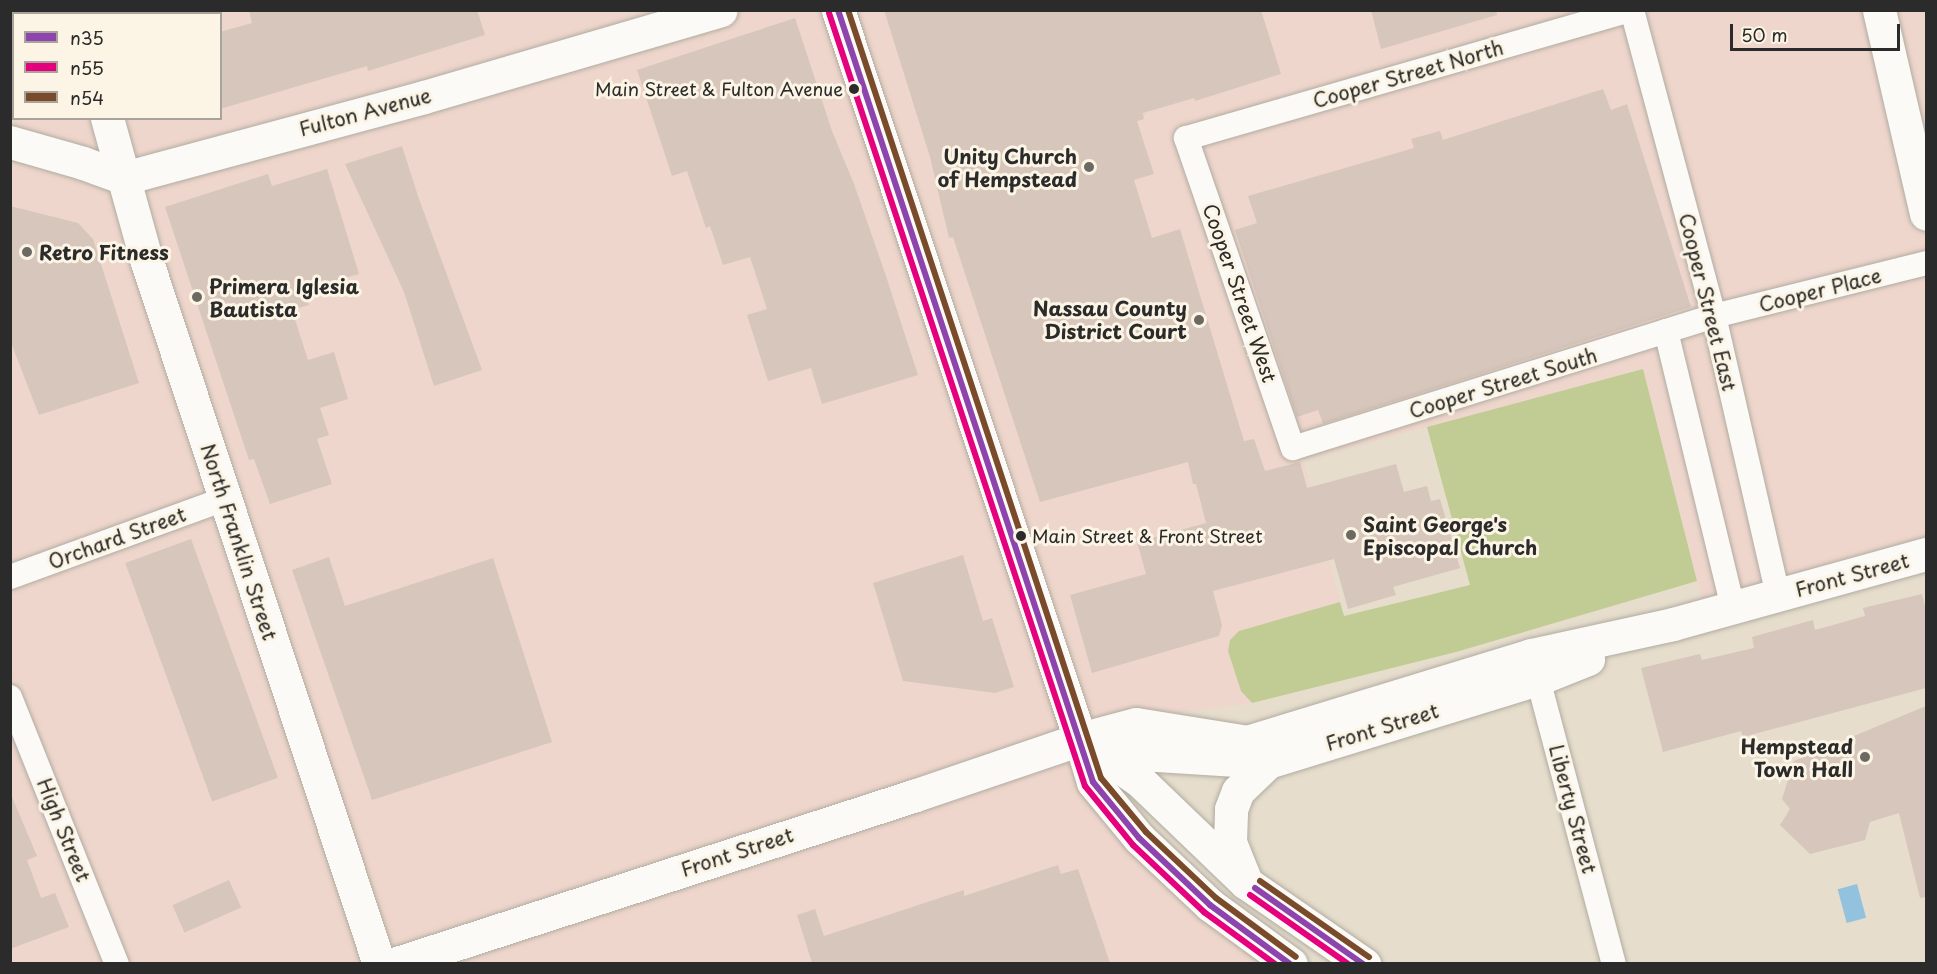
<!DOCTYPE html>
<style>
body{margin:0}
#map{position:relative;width:1937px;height:974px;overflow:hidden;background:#e6ddcc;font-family:"Playpen Sans",sans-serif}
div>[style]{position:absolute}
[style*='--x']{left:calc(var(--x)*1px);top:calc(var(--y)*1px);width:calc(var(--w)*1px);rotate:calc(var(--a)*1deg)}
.built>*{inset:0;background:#efd6cc}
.green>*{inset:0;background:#c1cc94}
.water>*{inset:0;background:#92c2de;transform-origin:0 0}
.building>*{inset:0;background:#d7c6bb;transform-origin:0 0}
.roads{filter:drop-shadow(0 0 2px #b1aca1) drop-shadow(0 0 2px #b1aca1)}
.street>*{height:24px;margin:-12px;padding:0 12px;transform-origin:12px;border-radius:12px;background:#fbfaf7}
.secondary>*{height:33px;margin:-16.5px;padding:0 16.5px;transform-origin:16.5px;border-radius:16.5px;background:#fbfaf7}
.primary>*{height:33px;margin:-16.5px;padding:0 16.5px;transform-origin:16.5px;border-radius:16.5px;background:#fbfaf7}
.bus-1>*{height:6px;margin:-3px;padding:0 3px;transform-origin:3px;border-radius:3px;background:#8e44ad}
.bus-2>*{height:6px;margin:-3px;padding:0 3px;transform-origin:3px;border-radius:3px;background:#e5007d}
.bus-3>*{height:6px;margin:-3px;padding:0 3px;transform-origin:3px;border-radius:3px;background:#7a4b2a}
.dots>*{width:16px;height:16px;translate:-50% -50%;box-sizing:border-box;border:3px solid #fcf5e5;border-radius:50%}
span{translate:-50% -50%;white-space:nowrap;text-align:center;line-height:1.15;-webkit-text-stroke:6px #fcf5e5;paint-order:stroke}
.bus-label{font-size:18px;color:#2b2b2b}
.right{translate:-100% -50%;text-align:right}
.left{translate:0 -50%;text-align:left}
.street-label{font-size:20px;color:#2b2b2b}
.poi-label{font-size:20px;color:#2b2b2b;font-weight:700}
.frame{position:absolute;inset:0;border:12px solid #2b2b2b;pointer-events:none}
.legend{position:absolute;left:12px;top:12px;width:210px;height:108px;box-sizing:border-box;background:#fcf5e5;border:2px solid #a8a49b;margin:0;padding:8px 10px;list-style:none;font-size:18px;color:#2b2b2b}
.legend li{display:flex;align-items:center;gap:12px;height:30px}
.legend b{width:30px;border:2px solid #a8a49b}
.scale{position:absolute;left:1730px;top:24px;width:170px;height:27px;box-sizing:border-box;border:3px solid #2b2b2b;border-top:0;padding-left:8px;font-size:18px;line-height:21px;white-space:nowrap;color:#2b2b2b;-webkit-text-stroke:4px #fcf5e5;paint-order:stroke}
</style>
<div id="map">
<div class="built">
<i style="clip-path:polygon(evenodd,10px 11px,1926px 11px,1926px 554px,1706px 614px,1643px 369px,1304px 460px,1340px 602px,1239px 631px,1228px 651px,1241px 690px,1252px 703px,1138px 719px,1060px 751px,1142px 861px,1256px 963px,11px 963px,10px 11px,14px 14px,220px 14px,220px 118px,14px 118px,14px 14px)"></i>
</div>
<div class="green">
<i style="clip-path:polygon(1643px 369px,1697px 581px,1456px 652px,1252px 703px,1241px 691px,1228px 651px,1230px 640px,1239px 631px,1340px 602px,1344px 616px,1470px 585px,1427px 427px)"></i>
</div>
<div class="water">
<i style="left:1857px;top:884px;width:35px;height:20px;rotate:75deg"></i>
</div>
<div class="building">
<i style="clip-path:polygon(249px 10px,477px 10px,485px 35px,368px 71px,367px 66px,220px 109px,220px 32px,252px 23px)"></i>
<i style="clip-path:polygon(884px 10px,1261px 10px,1281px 74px,1195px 101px,1194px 98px,1143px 113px,1144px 119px,1137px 121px,1154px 174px,1134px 180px,1152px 238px,1180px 229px,1244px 441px,1254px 439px,1265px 471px,1300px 462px,1307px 488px,1396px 464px,1404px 492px,1427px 486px,1431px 501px,1440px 499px,1460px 568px,1393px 587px,1396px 595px,1348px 609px,1334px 559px,1213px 591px,1222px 625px,1219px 636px,1092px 673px,1070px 595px,1146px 574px,1137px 542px,1206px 523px,1196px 484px,1193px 484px,1188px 462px,1040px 502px,953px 237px,949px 238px,930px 157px)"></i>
<i style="clip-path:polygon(1371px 10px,1496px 10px,1497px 15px,1381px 49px)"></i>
<i style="clip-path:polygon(795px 18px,832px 131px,854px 184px,885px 273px,918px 375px,822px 404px,811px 368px,768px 381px,747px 315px,767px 309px,750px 257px,723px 265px,710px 226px,706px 228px,687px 171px,672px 176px,637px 70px)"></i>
<i style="clip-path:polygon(1603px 89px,1611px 110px,1627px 104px,1691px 307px,1323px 424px,1318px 410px,1297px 417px,1235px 230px,1257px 223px,1248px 196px,1414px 148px,1411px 139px,1440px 131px,1443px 140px)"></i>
<i style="clip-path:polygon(402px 146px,419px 199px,482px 370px,434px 386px,404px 292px,345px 164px)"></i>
<i style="clip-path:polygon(327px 169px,359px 274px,304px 290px,309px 305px,292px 310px,308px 360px,334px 352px,348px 399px,320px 408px,329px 435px,317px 439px,332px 484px,270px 504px,254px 459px,249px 460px,165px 207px,268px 174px,272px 186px)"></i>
<i style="clip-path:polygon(10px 206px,78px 223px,93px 239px,139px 383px,39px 415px,10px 340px)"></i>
<i style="left:191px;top:539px;width:254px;height:70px;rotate:70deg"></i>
<i style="clip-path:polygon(963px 555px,983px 621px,992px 618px,1014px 687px,995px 693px,903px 681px,873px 583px)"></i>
<i style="clip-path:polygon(329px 557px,345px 606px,493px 558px,552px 742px,372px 800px,292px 570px)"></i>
<i style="clip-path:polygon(1922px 594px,1926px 611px,1926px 688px,1743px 737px,1741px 731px,1663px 752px,1641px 668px,1700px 654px,1702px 660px,1754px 648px,1752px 637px,1813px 620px,1815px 630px,1865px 616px,1863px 608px)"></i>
<i style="clip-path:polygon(1926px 706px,1926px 897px,1920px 898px,1899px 813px,1870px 822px,1865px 840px,1810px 854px,1780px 825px,1790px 809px,1782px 799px,1794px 761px,1814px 753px,1856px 744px,1854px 736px)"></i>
<i style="clip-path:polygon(10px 792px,37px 856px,27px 860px,41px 898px,55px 893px,69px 927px,10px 949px)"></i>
<i style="clip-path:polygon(1058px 865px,1061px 874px,1078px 869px,1110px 963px,812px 963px,797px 915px,815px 909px,824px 936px,964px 890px,964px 896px)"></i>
<i style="left:229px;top:880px;width:30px;height:62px;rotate:66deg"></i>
</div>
<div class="roads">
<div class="street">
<i style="--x:1630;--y:10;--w:462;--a:163.9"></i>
<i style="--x:1186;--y:138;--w:328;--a:71"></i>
<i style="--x:1293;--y:448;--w:441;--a:-17.4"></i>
<i style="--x:1714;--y:316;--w:219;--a:-14"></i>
<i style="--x:1632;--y:10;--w:317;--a:75"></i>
<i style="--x:1714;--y:316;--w:286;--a:77.1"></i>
<i style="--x:1666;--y:331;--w:284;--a:76.4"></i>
<i style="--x:10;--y:577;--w:228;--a:-20"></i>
<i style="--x:1534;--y:664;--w:310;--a:75.1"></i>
<i style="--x:10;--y:697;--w:288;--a:68.2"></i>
</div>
<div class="secondary">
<i style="--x:78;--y:10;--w:4;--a:76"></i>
<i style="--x:838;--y:10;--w:768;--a:71.64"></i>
<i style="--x:1879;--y:10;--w:209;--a:77"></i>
<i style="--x:107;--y:118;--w:146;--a:74.5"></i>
<i style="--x:146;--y:259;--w:743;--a:71.71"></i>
</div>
<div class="primary">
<i style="--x:10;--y:142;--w:76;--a:16"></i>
<i style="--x:83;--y:163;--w:44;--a:20.1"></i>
<i style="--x:124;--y:178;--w:311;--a:-15.1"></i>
<i style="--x:424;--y:97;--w:309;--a:-16.3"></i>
<i style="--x:1080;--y:739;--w:45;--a:73.2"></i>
<i style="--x:1093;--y:782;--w:72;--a:50.6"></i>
<i style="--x:1139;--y:838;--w:98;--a:43.3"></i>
<i style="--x:1210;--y:905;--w:100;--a:36.1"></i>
<i style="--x:1084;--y:740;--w:75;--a:11.6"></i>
<i style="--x:1157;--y:755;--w:111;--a:3.6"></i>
<i style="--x:1268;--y:762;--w:282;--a:-17.1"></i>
<i style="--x:1538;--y:679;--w:54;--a:-21.8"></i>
<i style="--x:1091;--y:747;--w:60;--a:34.8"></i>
<i style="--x:1140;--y:781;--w:146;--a:43.9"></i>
<i style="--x:1245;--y:882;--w:145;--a:34.6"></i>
<i style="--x:1244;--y:877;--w:38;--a:-112"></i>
<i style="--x:1230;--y:842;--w:33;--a:-88"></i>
<i style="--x:1231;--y:809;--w:19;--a:-69"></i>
<i style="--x:1238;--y:791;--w:42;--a:-44"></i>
<i style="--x:394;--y:964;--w:546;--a:-17.94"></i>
<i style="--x:913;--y:796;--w:176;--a:-18.8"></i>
<i style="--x:1080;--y:739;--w:58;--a:-15"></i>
<i style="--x:1136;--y:724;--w:112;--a:9.2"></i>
<i style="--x:1247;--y:742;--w:297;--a:-17"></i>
<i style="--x:1531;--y:655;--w:145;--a:-12.3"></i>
<i style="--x:1673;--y:624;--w:263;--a:-15.5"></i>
</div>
</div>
<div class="bus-1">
<i style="--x:838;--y:10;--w:813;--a:71.72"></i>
<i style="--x:1093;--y:782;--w:72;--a:50.6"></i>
<i style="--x:1139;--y:838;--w:98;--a:43.3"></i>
<i style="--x:1210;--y:905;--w:99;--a:36.4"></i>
<i style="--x:1255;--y:888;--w:132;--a:35.1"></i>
</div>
<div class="bus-2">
<i style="--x:829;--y:13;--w:814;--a:71.68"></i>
<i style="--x:1085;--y:786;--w:76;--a:50.9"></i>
<i style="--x:1133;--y:845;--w:98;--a:43.3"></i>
<i style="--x:1204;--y:912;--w:88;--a:36.2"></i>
<i style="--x:1250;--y:895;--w:120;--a:35.1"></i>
</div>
<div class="bus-3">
<i style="--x:848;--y:10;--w:809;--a:71.77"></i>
<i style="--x:1101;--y:778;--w:70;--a:50.2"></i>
<i style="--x:1146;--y:832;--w:96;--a:43.3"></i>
<i style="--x:1216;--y:898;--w:99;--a:36.4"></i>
<i style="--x:1260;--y:881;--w:133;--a:34.9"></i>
</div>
<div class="dots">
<i style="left:854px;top:89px;background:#2b2b2b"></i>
<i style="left:1089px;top:167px;background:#6c6963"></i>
<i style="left:27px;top:252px;background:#6c6963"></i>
<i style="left:197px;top:297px;background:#6c6963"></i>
<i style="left:1199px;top:320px;background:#6c6963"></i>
<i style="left:1351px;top:535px;background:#6c6963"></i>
<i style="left:1021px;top:536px;background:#2b2b2b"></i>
<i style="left:1865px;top:757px;background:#6c6963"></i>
</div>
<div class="bus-label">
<span class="right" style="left:843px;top:89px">Main Street &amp; Fulton Avenue</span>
<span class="left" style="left:1032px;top:536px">Main Street &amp; Front Street</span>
</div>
<div class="street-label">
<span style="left:1408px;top:74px;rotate:-16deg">Cooper Street North</span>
<span style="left:365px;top:112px;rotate:-15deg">Fulton Avenue</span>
<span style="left:1820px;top:290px;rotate:-14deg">Cooper Place</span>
<span style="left:1240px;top:293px;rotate:71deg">Cooper Street West</span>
<span style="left:1708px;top:302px;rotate:76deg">Cooper Street East</span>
<span style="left:1503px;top:383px;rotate:-17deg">Cooper Street South</span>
<span style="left:117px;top:538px;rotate:-20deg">Orchard Street</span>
<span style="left:239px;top:542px;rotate:72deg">North Franklin Street</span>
<span style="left:1852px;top:575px;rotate:-15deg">Front Street</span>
<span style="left:1382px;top:727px;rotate:-17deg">Front Street</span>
<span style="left:1573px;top:809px;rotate:75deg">Liberty Street</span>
<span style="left:64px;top:830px;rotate:68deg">High Street</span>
<span style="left:737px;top:852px;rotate:-18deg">Front Street</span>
</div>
<div class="poi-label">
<span class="right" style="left:1077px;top:168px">Unity Church<br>of Hempstead</span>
<span class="left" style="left:39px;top:252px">Retro Fitness</span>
<span class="left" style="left:209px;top:298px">Primera Iglesia<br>Bautista</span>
<span class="right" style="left:1187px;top:320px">Nassau County<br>District Court</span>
<span class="left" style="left:1363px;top:536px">Saint George's<br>Episcopal Church</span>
<span class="right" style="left:1853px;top:758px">Hempstead<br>Town Hall</span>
</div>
<div class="frame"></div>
<ul class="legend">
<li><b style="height:8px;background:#8e44ad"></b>n35</li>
<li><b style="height:8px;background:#e5007d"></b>n55</li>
<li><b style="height:8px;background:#7a4b2a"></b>n54</li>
</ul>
<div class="scale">50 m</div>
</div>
